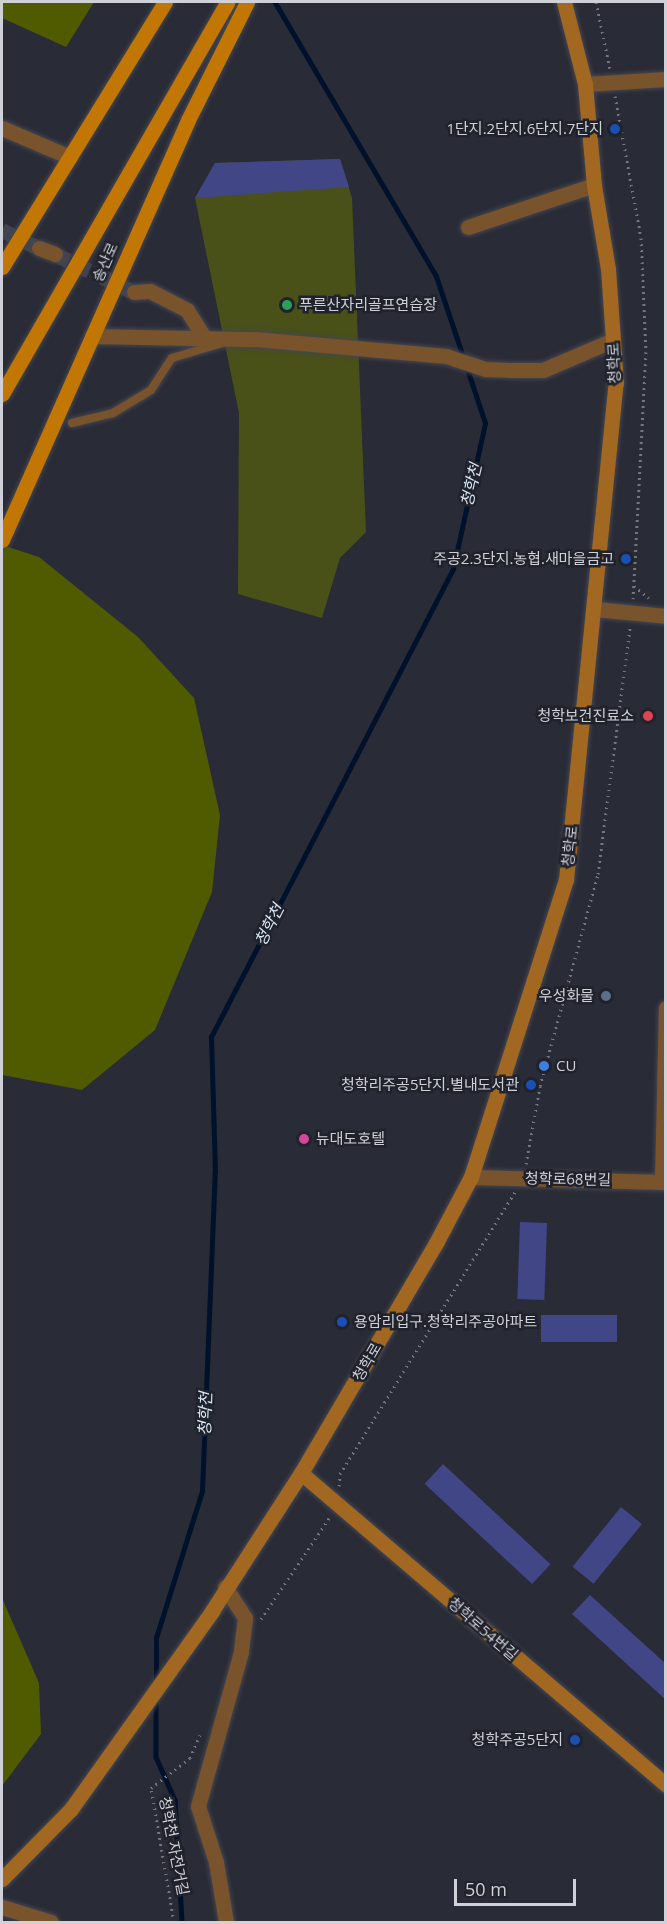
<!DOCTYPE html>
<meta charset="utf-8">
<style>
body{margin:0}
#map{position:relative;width:667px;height:1924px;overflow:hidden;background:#292b36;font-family:"Open Sans","Noto Sans KR",sans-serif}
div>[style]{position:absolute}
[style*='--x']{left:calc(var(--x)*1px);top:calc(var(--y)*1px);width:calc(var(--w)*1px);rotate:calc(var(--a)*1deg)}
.green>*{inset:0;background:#495118}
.forest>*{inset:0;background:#505b00}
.stream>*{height:4.5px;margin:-2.25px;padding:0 2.25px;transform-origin:2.25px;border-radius:2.25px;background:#00112b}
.building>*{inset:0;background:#404686;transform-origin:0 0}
.street-tunnel>*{height:15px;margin-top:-7.5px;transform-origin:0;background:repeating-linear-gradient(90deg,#42444e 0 15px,transparent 0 23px)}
.path>*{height:3px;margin-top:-1.5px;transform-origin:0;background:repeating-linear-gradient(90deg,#757680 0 1.5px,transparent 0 6px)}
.roads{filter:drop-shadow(0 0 2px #444650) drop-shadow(0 0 2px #444650)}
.lane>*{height:8px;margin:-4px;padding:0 4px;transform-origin:4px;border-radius:4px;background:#78532b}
.street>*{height:15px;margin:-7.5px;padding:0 7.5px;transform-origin:7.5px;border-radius:7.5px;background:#78532b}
.secondary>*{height:15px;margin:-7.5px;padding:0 7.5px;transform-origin:7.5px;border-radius:7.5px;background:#a26720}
.primary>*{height:15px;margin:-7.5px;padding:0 7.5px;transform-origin:7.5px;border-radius:7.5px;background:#c27603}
.dots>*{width:16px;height:16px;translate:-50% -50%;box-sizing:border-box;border:3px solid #20222c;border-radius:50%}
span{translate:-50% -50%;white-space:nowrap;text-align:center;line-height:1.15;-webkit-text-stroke:5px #20222c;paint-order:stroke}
.poi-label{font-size:15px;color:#d0d1d8}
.right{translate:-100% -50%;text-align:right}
.left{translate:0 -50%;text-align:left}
.street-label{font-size:15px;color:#d0d1d8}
.water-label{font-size:16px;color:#d8e6f6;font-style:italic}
.frame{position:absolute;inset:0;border:3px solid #d0d1d8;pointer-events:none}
.scale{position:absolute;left:454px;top:1879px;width:122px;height:27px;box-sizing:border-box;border:3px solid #d0d1d8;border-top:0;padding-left:8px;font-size:18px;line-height:21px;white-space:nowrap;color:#d0d1d8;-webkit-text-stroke:4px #20222c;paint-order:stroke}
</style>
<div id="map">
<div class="green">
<i style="clip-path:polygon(340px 159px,352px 198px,366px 532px,340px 558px,322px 618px,238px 594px,239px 413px,195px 198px,215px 163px)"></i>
</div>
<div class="forest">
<i style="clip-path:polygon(2px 2px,94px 2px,66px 47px,2px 18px)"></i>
<i style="clip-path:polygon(2px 545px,39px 557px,138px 637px,194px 698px,220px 815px,212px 892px,155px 1030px,82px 1090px,2px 1075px)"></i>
<i style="clip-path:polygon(2px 1598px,39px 1683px,41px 1734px,2px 1786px)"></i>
</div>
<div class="stream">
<i style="--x:275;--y:2;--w:317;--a:59.5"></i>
<i style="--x:436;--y:275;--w:88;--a:71.4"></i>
<i style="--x:156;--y:1680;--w:42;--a:-90"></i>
<i style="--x:156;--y:1638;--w:154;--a:-72.6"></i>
<i style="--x:202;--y:1491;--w:319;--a:-87.7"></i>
<i style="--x:215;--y:1172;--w:135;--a:-91.7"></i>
<i style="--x:211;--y:1037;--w:527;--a:-62.66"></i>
<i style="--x:453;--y:569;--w:149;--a:-77.6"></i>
<i style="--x:485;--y:423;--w:60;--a:-108.4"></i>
<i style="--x:156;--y:1697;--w:60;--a:90"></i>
<i style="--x:156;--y:1757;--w:47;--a:66.2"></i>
<i style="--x:175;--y:1800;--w:122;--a:86.7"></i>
</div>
<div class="building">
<i style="clip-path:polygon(340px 159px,349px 187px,195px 198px,215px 163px)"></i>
<i style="left:520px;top:1222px;width:27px;height:77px;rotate:2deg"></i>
<i style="left:541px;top:1315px;width:76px;height:27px"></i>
<i style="left:443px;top:1464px;width:147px;height:27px;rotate:43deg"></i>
<i style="left:621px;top:1507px;width:27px;height:77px;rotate:39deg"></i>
<i style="clip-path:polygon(590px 1595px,666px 1664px,666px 1700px,572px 1614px)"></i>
</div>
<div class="street-tunnel">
<i style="--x:2;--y:230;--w:41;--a:25.9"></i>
<i style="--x:55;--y:254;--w:88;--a:25.7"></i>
</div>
<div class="path">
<i style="--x:596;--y:2;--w:68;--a:78.2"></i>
<i style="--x:615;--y:96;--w:144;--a:79.6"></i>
<i style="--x:641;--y:238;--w:114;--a:87.5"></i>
<i style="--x:646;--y:352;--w:247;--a:93"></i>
<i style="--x:634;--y:586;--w:19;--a:39"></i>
<i style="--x:526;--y:1164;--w:79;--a:-79.8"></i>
<i style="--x:540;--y:1086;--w:220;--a:-74.7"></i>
<i style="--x:598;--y:874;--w:249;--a:-82.6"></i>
<i style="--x:339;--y:1486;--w:12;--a:-85"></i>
<i style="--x:340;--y:1474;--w:332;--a:-58.2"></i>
<i style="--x:261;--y:1619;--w:122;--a:-56"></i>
<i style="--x:174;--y:1922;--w:136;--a:-99.7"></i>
<i style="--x:151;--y:1788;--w:49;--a:-37.6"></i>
<i style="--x:190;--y:1758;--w:25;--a:-67"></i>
</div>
<div class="roads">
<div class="lane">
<i style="--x:72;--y:423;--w:42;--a:-13.7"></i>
<i style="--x:113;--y:413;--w:44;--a:-31.2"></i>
<i style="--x:151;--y:390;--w:38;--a:-57"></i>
<i style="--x:172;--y:358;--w:52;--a:-16.7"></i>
</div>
<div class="street">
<i style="--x:585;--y:84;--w:81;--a:-3.5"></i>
<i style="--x:2;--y:128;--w:74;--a:23.1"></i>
<i style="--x:468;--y:227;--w:133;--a:-18.4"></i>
<i style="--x:39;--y:248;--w:17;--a:21"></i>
<i style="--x:134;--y:292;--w:16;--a:-4"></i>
<i style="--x:150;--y:291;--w:42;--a:27.2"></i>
<i style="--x:187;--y:310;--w:34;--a:58"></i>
<i style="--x:92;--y:336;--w:163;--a:1.1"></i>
<i style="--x:255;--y:339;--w:192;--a:5.1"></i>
<i style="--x:446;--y:356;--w:41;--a:18.4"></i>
<i style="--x:485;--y:369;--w:25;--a:2"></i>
<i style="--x:510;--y:370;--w:33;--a:0"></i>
<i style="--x:543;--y:370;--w:76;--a:-23.2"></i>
<i style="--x:595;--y:609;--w:71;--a:5.6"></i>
<i style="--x:471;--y:1177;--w:195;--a:1.5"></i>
<i style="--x:662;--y:1182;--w:174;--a:-88.7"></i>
<i style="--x:225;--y:1587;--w:37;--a:57"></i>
<i style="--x:245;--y:1618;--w:34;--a:97"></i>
<i style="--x:241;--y:1652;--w:160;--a:105.6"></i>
<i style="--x:198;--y:1806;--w:59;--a:72.2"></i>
<i style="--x:216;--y:1862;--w:61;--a:80.5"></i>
<i style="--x:2;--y:1907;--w:51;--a:17"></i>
</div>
<div class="secondary">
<i style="--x:301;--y:1473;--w:480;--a:40.5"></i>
<i style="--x:2;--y:1879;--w:98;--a:-45.4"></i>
<i style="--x:71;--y:1809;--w:243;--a:-54.5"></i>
<i style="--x:212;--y:1611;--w:164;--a:-57.2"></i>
<i style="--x:301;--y:1473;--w:267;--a:-59.6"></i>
<i style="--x:436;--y:1243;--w:75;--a:-62.1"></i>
<i style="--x:471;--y:1177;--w:312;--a:-72.3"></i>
<i style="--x:566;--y:880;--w:500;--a:-84.3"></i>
<i style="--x:616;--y:383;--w:114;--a:-94"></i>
<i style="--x:608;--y:269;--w:85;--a:-99.5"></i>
<i style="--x:594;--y:185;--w:101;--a:-95.1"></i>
<i style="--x:585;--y:84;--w:85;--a:-104.4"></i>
</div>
<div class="primary">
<i style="--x:2;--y:267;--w:311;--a:-58.4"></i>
<i style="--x:2;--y:394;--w:452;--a:-60.1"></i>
<i style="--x:2;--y:540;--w:459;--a:-66.1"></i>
<i style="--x:188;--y:120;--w:132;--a:-63.4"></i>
</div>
</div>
<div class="dots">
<i style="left:615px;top:129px;background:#1a4fb4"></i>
<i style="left:287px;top:305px;background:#2e9e5b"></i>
<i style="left:626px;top:559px;background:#1a4fb4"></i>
<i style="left:648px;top:716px;background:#e0444e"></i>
<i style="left:606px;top:996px;background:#5c6f8a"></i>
<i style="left:544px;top:1066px;background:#3f7fe0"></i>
<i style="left:531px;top:1085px;background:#1a4fb4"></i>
<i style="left:304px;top:1139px;background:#d1479c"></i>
<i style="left:342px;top:1322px;background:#1a4fb4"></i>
<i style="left:575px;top:1740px;background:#1a4fb4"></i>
</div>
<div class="poi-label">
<span class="right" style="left:603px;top:129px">1단지.2단지.6단지.7단지</span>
<span class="left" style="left:299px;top:305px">푸른산자리골프연습장</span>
<span class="right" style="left:614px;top:559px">주공2.3단지.농협.새마을금고</span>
<span class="right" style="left:634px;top:716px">청학보건진료소</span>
<span class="right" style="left:594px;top:996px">우성화물</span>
<span class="left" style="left:556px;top:1066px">CU</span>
<span class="right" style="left:519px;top:1085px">청학리주공5단지.별내도서관</span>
<span class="left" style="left:316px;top:1139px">뉴대도호텔</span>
<span class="left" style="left:354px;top:1322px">용암리입구.청학리주공아파트</span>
<span class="right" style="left:563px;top:1740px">청학주공5단지</span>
</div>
<div class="street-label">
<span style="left:105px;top:262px;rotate:-66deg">송산로</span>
<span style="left:614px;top:363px;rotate:-93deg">청학로</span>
<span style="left:570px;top:846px;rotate:-84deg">청학로</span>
<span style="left:568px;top:1179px;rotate:1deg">청학로68번길</span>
<span style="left:367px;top:1362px;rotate:-60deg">청학로</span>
<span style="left:483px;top:1629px;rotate:41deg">청학로54번길</span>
<span style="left:174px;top:1846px;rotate:79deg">청학천 자전거길</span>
</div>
<div class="water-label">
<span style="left:471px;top:485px;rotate:-77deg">청학천</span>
<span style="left:269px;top:925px;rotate:-63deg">청학천</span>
<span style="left:205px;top:1414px;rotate:-88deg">청학천</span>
</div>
<div class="frame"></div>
<div class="scale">50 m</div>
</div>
